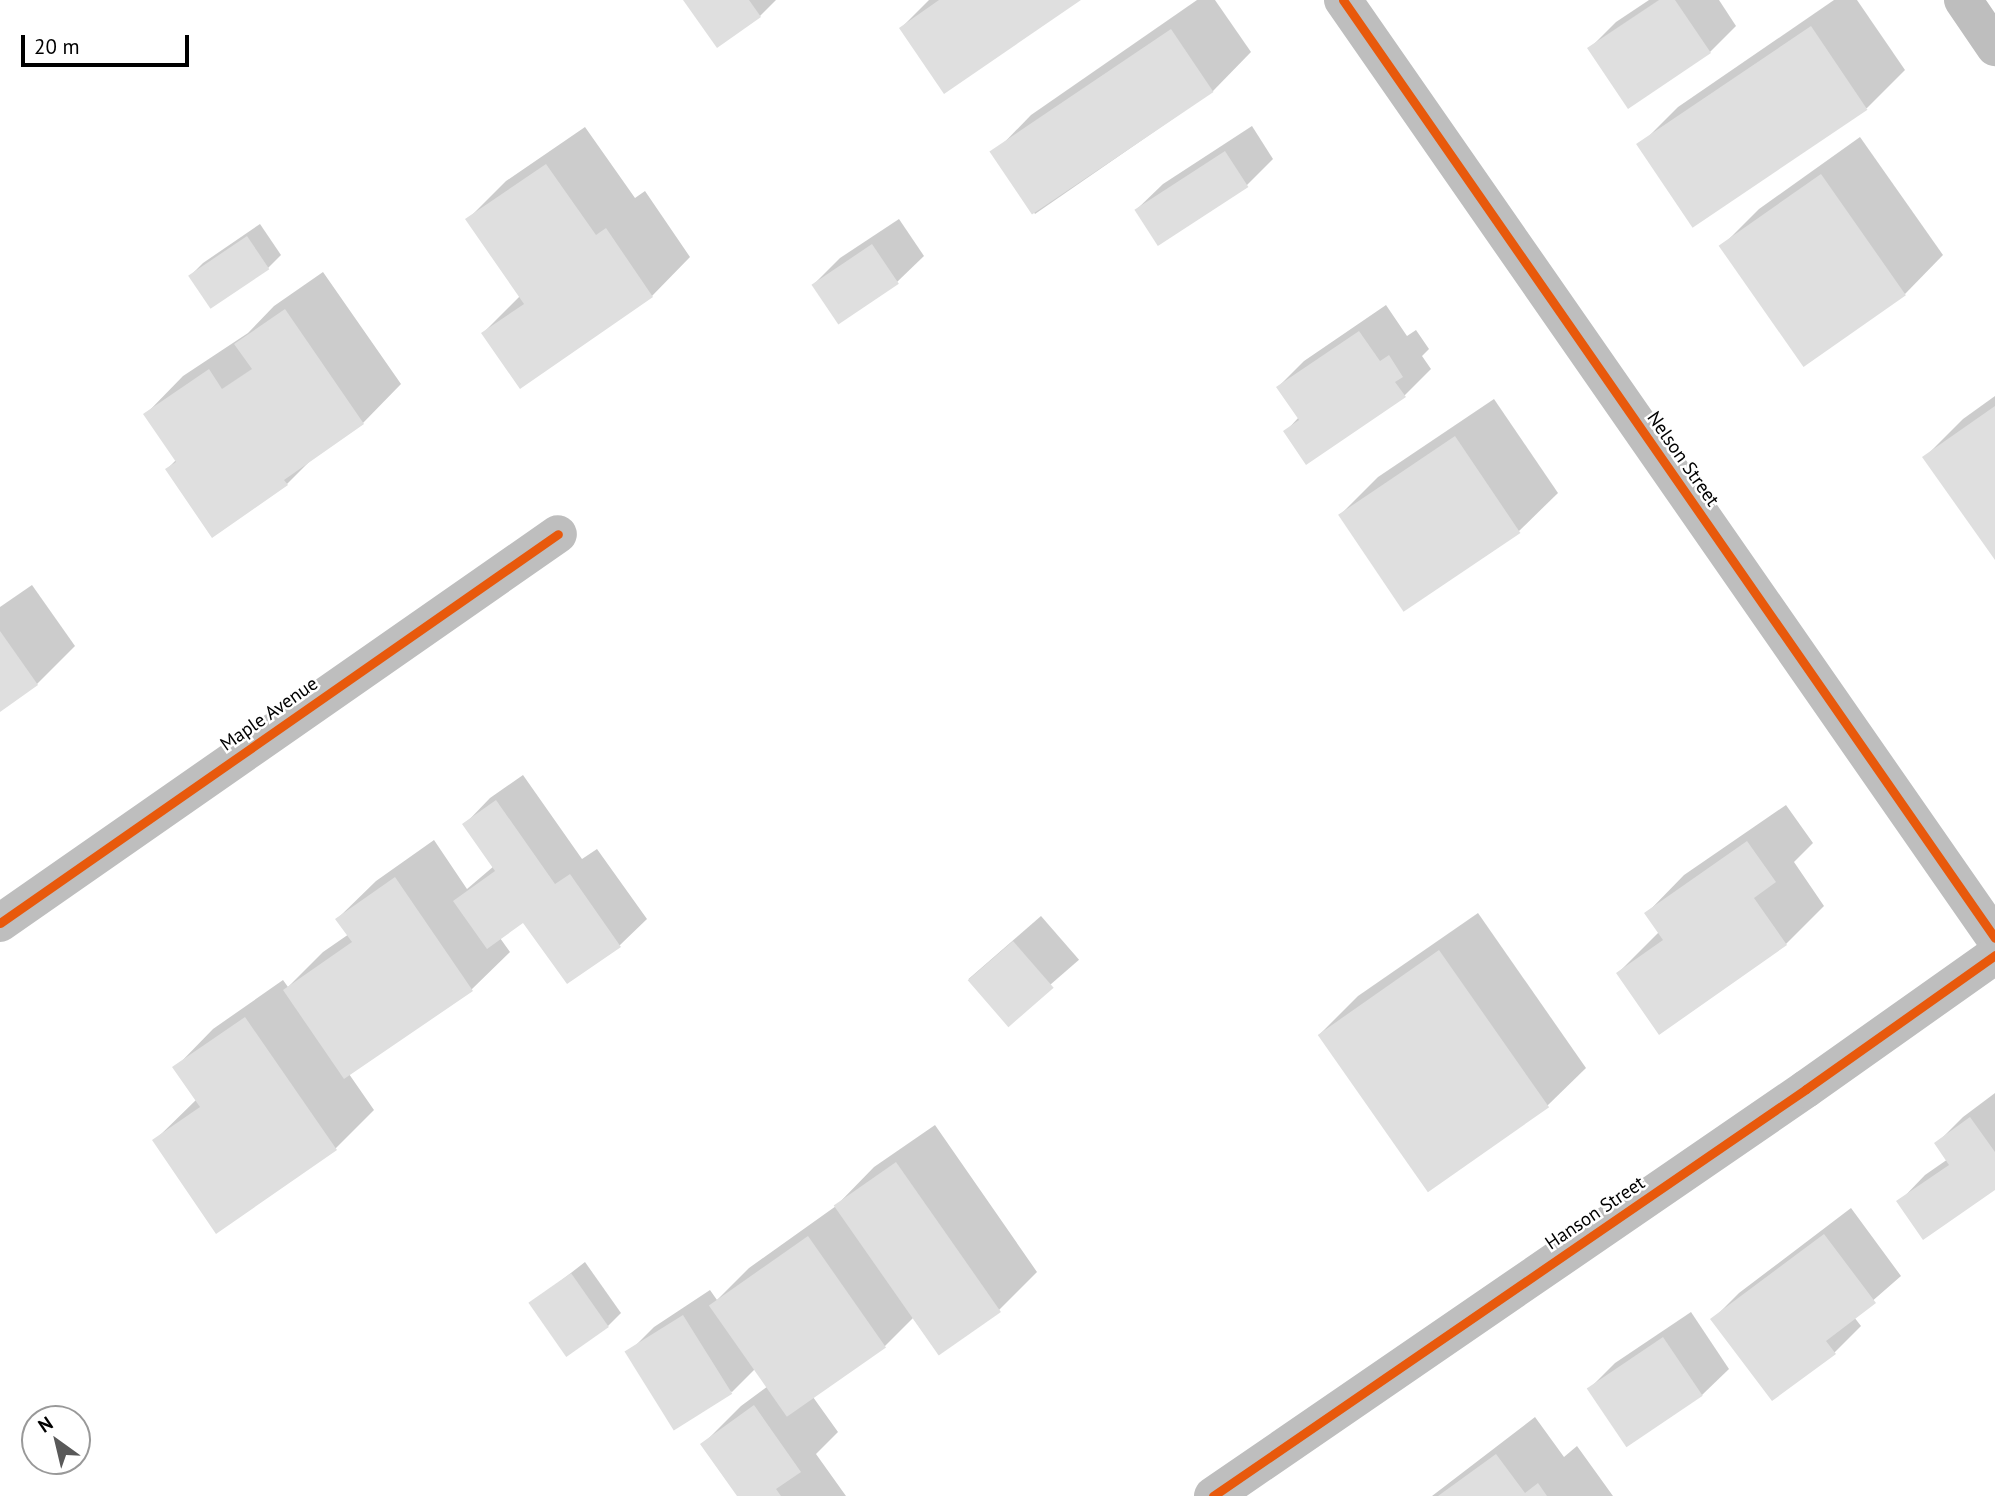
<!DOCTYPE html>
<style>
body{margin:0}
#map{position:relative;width:1995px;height:1496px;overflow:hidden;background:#fff;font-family:"PT Sans",sans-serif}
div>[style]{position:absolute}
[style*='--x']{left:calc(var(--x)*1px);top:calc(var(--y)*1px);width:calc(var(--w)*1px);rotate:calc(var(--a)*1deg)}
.shadow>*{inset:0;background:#0003;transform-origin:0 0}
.building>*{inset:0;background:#dfdfdf;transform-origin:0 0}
.minor>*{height:38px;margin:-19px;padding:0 19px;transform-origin:19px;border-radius:19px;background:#bebebe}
.cycleway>*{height:9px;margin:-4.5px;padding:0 4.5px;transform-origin:4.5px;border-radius:4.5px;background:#e8590c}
span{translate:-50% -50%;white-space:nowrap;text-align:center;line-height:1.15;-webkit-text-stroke:5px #fff;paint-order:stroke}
.street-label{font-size:19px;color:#000}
.north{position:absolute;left:21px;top:1405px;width:70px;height:70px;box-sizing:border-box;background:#fff;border:2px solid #999;border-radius:50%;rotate:326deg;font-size:19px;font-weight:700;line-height:28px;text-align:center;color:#000}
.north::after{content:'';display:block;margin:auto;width:24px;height:32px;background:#595959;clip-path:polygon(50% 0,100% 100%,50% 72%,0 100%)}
.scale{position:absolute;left:21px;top:35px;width:168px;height:32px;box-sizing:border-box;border:4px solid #000;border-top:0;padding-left:9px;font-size:21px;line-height:24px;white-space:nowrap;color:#000;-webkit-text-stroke:5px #fff;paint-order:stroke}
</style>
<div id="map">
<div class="shadow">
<i style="clip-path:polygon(686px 0,776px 0,760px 16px)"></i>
<i style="clip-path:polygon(929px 0,1078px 0,901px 28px)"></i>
<i style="clip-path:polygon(1197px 0,1215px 0,1251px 52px,1213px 91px,1035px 214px,993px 154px,1031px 115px)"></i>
<i style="clip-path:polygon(1649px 0,1719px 0,1736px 26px,1710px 52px,1589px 49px,1616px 22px)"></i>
<i style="clip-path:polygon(1834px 0,1857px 0,1905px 70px,1867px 108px,1639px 146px,1678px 107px)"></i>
<i style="clip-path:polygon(1252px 126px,1273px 159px,1247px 185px,1158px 243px,1136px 210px,1163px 184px)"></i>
<i style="clip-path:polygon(585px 127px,635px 198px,645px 191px,690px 257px,652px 296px,520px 387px,483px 333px,521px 295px,468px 219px,506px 181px)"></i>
<i style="clip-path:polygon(1860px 137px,1943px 255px,1905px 294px,1721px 247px,1759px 209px)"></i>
<i style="clip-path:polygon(899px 219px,924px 256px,897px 282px,813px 285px,840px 258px)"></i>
<i style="clip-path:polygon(260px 224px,281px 255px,268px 268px,190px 276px,203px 263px)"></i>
<i style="clip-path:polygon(323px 272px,401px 384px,363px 423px,314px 457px,287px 484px,167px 469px,176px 460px,145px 415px,183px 376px,248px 333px,274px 306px)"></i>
<i style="clip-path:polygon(1386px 305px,1407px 336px,1416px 330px,1429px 349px,1422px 356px,1431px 369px,1405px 395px,1286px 431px,1299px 417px,1278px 387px,1304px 361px)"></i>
<i style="clip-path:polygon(1995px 396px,1995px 557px,1924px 458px,1963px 419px)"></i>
<i style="clip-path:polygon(1494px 399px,1558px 493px,1519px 531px,1340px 515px,1378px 477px)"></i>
<i style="clip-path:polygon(32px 585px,75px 646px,37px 684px,0 710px,0 607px)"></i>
<i style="clip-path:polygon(523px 775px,582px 859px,597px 849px,647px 919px,620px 945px,568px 982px,524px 921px,500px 938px,510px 952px,471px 990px,349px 1074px,374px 1110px,336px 1148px,217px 1231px,154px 1141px,197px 1099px,175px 1068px,213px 1029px,283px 980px,288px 987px,323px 952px,349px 934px,337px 919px,376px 881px,434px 840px,467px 889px,494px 866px,464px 825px,490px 798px)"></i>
<i style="clip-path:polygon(1786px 805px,1813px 843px,1794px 862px,1824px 906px,1786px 944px,1618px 973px,1659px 932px,1646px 914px,1684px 875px)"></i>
<i style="clip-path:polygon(1478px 913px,1586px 1068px,1547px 1106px,1320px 1034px,1358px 996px)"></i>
<i style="left:1041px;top:916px;width:58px;height:96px;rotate:49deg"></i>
<i style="clip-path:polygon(1995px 1093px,1995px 1188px,1899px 1202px,1925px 1175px,1948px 1159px,1937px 1143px,1963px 1117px)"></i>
<i style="clip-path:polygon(935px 1125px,1037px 1272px,999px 1310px,938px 1353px,913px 1318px,885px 1346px,813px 1397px,838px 1432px,816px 1454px,846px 1496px,739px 1496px,703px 1444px,741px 1406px,768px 1386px,756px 1368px,732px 1392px,628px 1353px,654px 1327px,710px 1290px,717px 1300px,749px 1268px,836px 1206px,874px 1167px)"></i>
<i style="clip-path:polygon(1851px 1208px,1901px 1276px,1854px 1317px,1861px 1326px,1834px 1353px,1713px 1319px,1739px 1293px)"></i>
<i style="clip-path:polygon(585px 1262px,621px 1313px,608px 1326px,531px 1304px)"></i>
<i style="clip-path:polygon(1691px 1312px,1729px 1369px,1702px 1395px,1589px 1389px,1615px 1363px)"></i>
<i style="clip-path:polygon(1535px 1417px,1564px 1457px,1577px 1446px,1613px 1496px,1432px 1496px)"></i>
</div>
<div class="building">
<i style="clip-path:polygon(683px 0,749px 0,761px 17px,717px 48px)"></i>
<i style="clip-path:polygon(939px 0,1081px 0,944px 94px,899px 28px)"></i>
<i style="clip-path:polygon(1659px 0,1675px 0,1711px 53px,1628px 109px,1587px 48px)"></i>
<i style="left:1811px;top:26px;width:101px;height:211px;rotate:56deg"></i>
<i style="left:1171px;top:29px;width:76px;height:219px;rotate:56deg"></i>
<i style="left:1225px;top:151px;width:43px;height:108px;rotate:57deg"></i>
<i style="clip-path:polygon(546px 164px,596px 235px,606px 228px,653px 297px,520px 389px,481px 333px,524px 304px,465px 219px)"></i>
<i style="left:1821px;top:174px;width:148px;height:125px;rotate:55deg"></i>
<i style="left:247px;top:236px;width:40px;height:71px;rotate:56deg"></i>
<i style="left:872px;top:244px;width:48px;height:73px;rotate:56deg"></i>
<i style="clip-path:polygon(285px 309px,364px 424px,284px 480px,288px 485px,212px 538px,165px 469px,176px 462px,143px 414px,209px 369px,222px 389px,252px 369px,234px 344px)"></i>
<i style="clip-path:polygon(1359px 331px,1380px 361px,1389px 355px,1403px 377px,1395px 382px,1406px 397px,1306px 465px,1283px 431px,1299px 420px,1276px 387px)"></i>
<i style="clip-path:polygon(1995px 406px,1995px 560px,1922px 457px)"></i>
<i style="left:1455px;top:436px;width:117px;height:141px;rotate:56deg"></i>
<i style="clip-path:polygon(0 631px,38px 685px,0 712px)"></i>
<i style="clip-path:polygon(496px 800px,555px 884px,570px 874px,621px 947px,567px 984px,523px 923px,487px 949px,453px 901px,495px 871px,462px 824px)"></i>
<i style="clip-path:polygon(1747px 841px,1776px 882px,1754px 898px,1787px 945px,1659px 1035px,1616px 973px,1663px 940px,1644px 913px)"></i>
<i style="clip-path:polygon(395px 877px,473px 991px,344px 1079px,283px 990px,352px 942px,335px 919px)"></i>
<i style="left:1013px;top:941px;width:62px;height:60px;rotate:49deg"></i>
<i style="left:1439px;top:950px;width:192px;height:148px;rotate:55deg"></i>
<i style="clip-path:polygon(245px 1017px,337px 1150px,216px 1234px,152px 1140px,200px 1107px,172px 1067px)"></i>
<i style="clip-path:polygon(1970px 1117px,1995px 1152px,1995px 1190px,1923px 1240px,1896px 1201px,1949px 1165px,1934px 1143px)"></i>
<i style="left:896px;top:1162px;width:183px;height:76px;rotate:55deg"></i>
<i style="clip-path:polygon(1824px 1234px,1876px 1303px,1826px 1341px,1836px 1354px,1772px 1401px,1710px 1319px)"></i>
<i style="left:808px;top:1236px;width:136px;height:121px;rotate:55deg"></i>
<i style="left:571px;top:1273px;width:66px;height:52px;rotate:55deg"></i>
<i style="left:683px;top:1315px;width:93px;height:69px;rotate:58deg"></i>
<i style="left:1663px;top:1337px;width:71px;height:92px;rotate:56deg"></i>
<i style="clip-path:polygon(754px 1405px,801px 1472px,776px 1489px,781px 1496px,737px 1496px,700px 1444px)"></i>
<i style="clip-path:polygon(1496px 1454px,1525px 1493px,1538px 1483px,1547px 1496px,1438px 1496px)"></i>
</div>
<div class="minor">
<i style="--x:1343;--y:0;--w:1142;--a:55.2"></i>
<i style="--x:1963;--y:0;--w:57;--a:55.8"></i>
<i style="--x:0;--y:923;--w:680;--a:-34.88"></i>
<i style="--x:1213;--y:1496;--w:719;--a:-34.46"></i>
<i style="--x:1806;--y:1089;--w:232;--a:-35.3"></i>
</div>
<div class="cycleway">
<i style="--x:1343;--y:0;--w:1142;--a:55.2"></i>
<i style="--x:0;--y:923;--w:680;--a:-34.88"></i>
<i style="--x:1213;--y:1496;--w:719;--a:-34.46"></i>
<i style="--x:1806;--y:1089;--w:232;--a:-35.3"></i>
</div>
<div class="street-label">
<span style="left:1683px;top:459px;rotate:55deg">Nelson Street</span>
<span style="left:269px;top:714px;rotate:-35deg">Maple Avenue</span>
<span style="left:1595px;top:1213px;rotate:-34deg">Hanson Street</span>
</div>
<div class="north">N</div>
<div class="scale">20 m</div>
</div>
